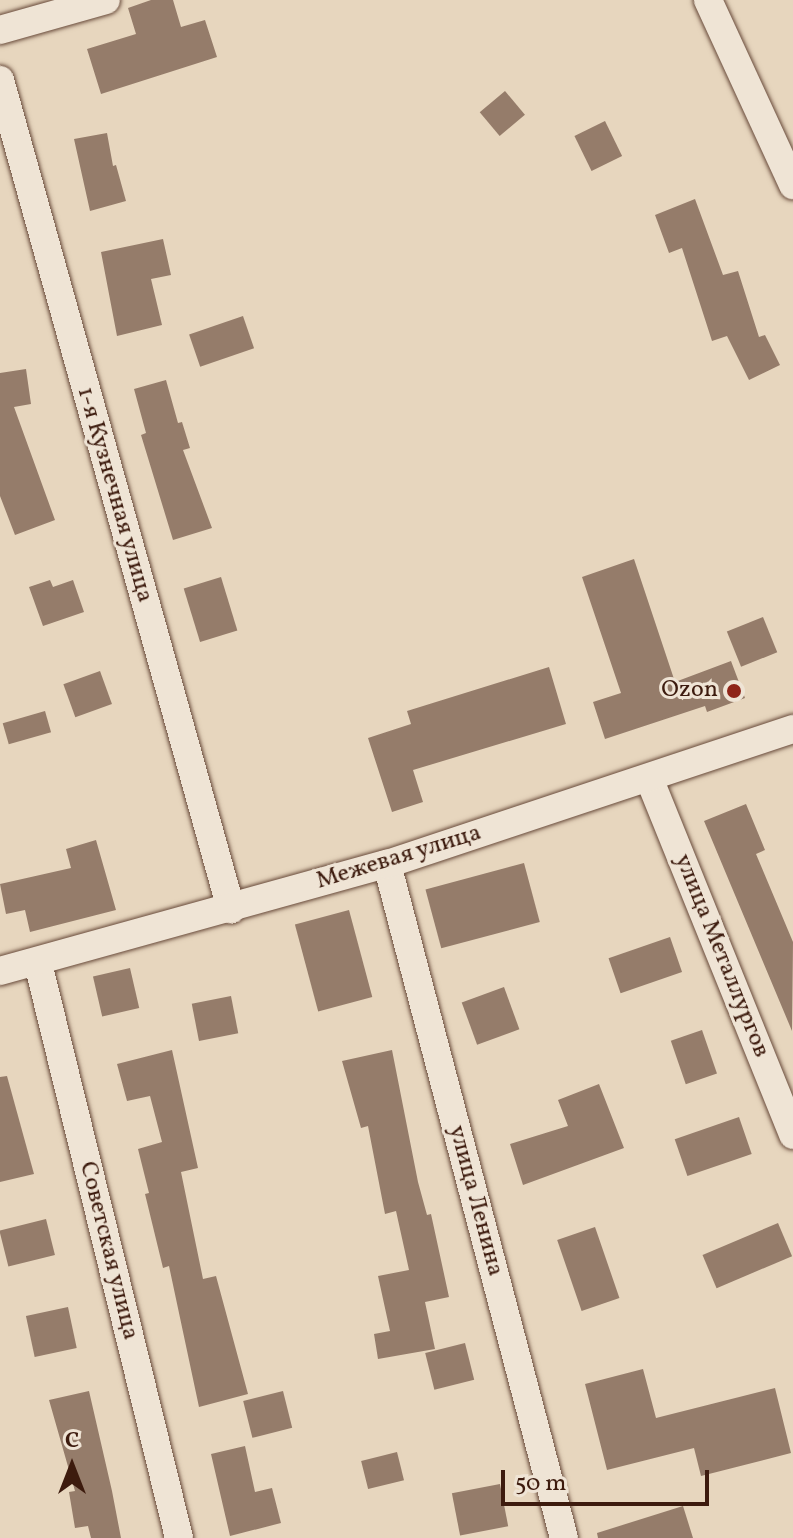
<!DOCTYPE html>
<meta charset="utf-8">
<style>
body{margin:0}
#map{position:relative;width:793px;height:1538px;overflow:hidden;background:#e7d6be;font-family:Vollkorn,serif}
div>[style]{position:absolute}
[style*='--x']{left:calc(var(--x)*1px);top:calc(var(--y)*1px);width:calc(var(--w)*1px);rotate:calc(var(--a)*1deg)}
.building>*{inset:0;background:#957c6a;transform-origin:0 0}
.roads{filter:drop-shadow(0 0 2px #684a3a) drop-shadow(0 0 2px #684a3a)}
.minor>*{height:28px;margin:-14px;padding:0 14px;transform-origin:14px;border-radius:14px;background:#efe4d5}
.dots>*{width:22px;height:22px;translate:-50% -50%;box-sizing:border-box;border:4px solid #efe4d5;border-radius:50%}
span{translate:-50% -50%;white-space:nowrap;text-align:center;line-height:1.15;-webkit-text-stroke:6px #efe4d5;paint-order:stroke}
.street-label{font-size:24px;color:#3d1b0e}
.poi-label{font-size:24px;color:#3d1b0e}
.right{translate:-100% -50%;text-align:right}
.north{position:absolute;left:32px;top:1426px;width:80px;height:80px;-webkit-text-stroke:6px #efe4d5;paint-order:stroke;rotate:0deg;font-size:22px;font-weight:700;line-height:32px;text-align:center;color:#3d1b0e}
.north::after{content:'';display:block;margin:auto;width:28px;height:36px;background:#3d1b0e;clip-path:polygon(50% 0,100% 100%,50% 72%,0 100%)}
.scale{position:absolute;left:501px;top:1470px;width:208px;height:36px;box-sizing:border-box;border:4px solid #3d1b0e;border-top:0;padding-left:10px;font-size:24px;line-height:28px;white-space:nowrap;color:#3d1b0e;-webkit-text-stroke:6px #efe4d5;paint-order:stroke}
</style>
<div id="map">
<div class="building">
<i style="clip-path:polygon(151px 0,173px 0,181px 27px,205px 20px,217px 57px,101px 94px,87px 49px,136px 34px,128px 8px)"></i>
<i style="left:505px;top:91px;width:31px;height:33px;rotate:50deg"></i>
<i style="left:605px;top:121px;width:39px;height:34px;rotate:64deg"></i>
<i style="clip-path:polygon(107px 133px,113px 166px,116px 165px,126px 201px,90px 211px,74px 139px)"></i>
<i style="clip-path:polygon(695px 199px,723px 275px,738px 271px,759px 337px,765px 335px,780px 365px,749px 380px,727px 336px,712px 341px,682px 248px,669px 253px,655px 215px)"></i>
<i style="clip-path:polygon(163px 239px,171px 275px,151px 279px,162px 325px,117px 336px,101px 252px)"></i>
<i style="left:243px;top:316px;width:34px;height:57px;rotate:71deg"></i>
<i style="clip-path:polygon(26px 369px,31px 404px,14px 407px,55px 520px,15px 535px,0 496px,0 373px)"></i>
<i style="clip-path:polygon(166px 380px,178px 423px,182px 422px,190px 448px,183px 450px,212px 528px,173px 540px,141px 435px,146px 433px,134px 389px)"></i>
<i style="clip-path:polygon(634px 559px,675px 682px,731px 661px,745px 698px,707px 712px,705px 706px,605px 739px,593px 702px,621px 693px,582px 577px)"></i>
<i style="left:221px;top:577px;width:56px;height:39px;rotate:73deg"></i>
<i style="clip-path:polygon(50px 580px,53px 587px,73px 580px,84px 612px,43px 626px,29px 587px)"></i>
<i style="left:763px;top:617px;width:38px;height:39px;rotate:68deg"></i>
<i style="clip-path:polygon(549px 667px,566px 724px,413px 770px,423px 802px,392px 812px,368px 738px,411px 724px,407px 711px)"></i>
<i style="left:100px;top:671px;width:35px;height:39px;rotate:70deg"></i>
<i style="left:45px;top:711px;width:22px;height:44px;rotate:74deg"></i>
<i style="clip-path:polygon(746px 804px,765px 850px,756px 854px,793px 942px,792px 1031px,704px 821px)"></i>
<i style="clip-path:polygon(96px 840px,116px 910px,30px 932px,25px 910px,6px 914px,0 884px,71px 868px,66px 849px)"></i>
<i style="left:524px;top:863px;width:61px;height:102px;rotate:75deg"></i>
<i style="left:349px;top:910px;width:90px;height:56px;rotate:75deg"></i>
<i style="left:670px;top:937px;width:37px;height:65px;rotate:71deg"></i>
<i style="left:130px;top:968px;width:41px;height:38px;rotate:77deg"></i>
<i style="left:504px;top:987px;width:45px;height:45px;rotate:70deg"></i>
<i style="left:231px;top:996px;width:38px;height:40px;rotate:79deg"></i>
<i style="left:702px;top:1030px;width:46px;height:33px;rotate:71deg"></i>
<i style="clip-path:polygon(172px 1050px,198px 1168px,181px 1172px,203px 1279px,216px 1276px,248px 1394px,199px 1407px,169px 1266px,163px 1268px,145px 1194px,149px 1193px,138px 1149px,162px 1142px,150px 1096px,127px 1101px,117px 1064px)"></i>
<i style="clip-path:polygon(392px 1050px,418px 1182px,427px 1215px,431px 1214px,449px 1297px,425px 1302px,435px 1349px,378px 1359px,374px 1334px,390px 1331px,378px 1276px,409px 1270px,396px 1211px,385px 1214px,368px 1126px,361px 1128px,342px 1061px)"></i>
<i style="clip-path:polygon(7px 1076px,34px 1174px,0 1182px,0 1077px)"></i>
<i style="clip-path:polygon(599px 1084px,624px 1148px,523px 1185px,510px 1144px,568px 1126px,558px 1100px)"></i>
<i style="left:739px;top:1117px;width:39px;height:68px;rotate:71deg"></i>
<i style="left:46px;top:1219px;width:37px;height:48px;rotate:76deg"></i>
<i style="left:778px;top:1223px;width:36px;height:82px;rotate:67deg"></i>
<i style="left:595px;top:1227px;width:75px;height:40px;rotate:71deg"></i>
<i style="left:68px;top:1307px;width:42px;height:43px;rotate:78deg"></i>
<i style="left:465px;top:1343px;width:38px;height:41px;rotate:76deg"></i>
<i style="clip-path:polygon(643px 1369px,656px 1418px,775px 1388px,791px 1453px,701px 1476px,694px 1448px,607px 1470px,585px 1384px)"></i>
<i style="clip-path:polygon(89px 1391px,112px 1491px,121px 1538px,91px 1538px,88px 1526px,75px 1528px,69px 1492px,75px 1491px,49px 1400px)"></i>
<i style="left:283px;top:1391px;width:38px;height:41px;rotate:76deg"></i>
<i style="clip-path:polygon(245px 1446px,255px 1492px,272px 1488px,281px 1523px,230px 1536px,211px 1454px)"></i>
<i style="left:397px;top:1452px;width:29px;height:37px;rotate:76deg"></i>
<i style="left:500px;top:1484px;width:43px;height:49px;rotate:79deg"></i>
<i style="clip-path:polygon(683px 1506px,693px 1538px,598px 1538px,597px 1533px)"></i>
</div>
<div class="roads">
<div class="minor">
<i style="--x:708;--y:0;--w:204;--a:65.3"></i>
<i style="--x:0;--y:30;--w:110;--a:-15.8"></i>
<i style="--x:0;--y:80;--w:861;--a:74.43"></i>
<i style="--x:649;--y:778;--w:385;--a:68"></i>
<i style="--x:387;--y:864;--w:697;--a:75.29"></i>
<i style="--x:38;--y:963;--w:592;--a:76.22"></i>
<i style="--x:0;--y:971;--w:402;--a:-15.5"></i>
<i style="--x:387;--y:864;--w:428;--a:-18.4"></i>
</div>
</div>
<div class="dots">
<i style="left:734px;top:691px;background:#8f2418"></i>
</div>
<div class="street-label">
<span style="left:114px;top:495px;rotate:74deg">1-я Кузнечная улица</span>
<span style="left:399px;top:858px;rotate:-17deg">Межевая улица</span>
<span style="left:721px;top:956px;rotate:68deg">улица Металлургов</span>
<span style="left:475px;top:1201px;rotate:75deg">улица Ленина</span>
<span style="left:108px;top:1251px;rotate:76deg">Советская улица</span>
</div>
<div class="poi-label">
<span class="right" style="left:718px;top:691px">Ozon</span>
</div>
<div class="north">С</div>
<div class="scale">50 m</div>
</div>
